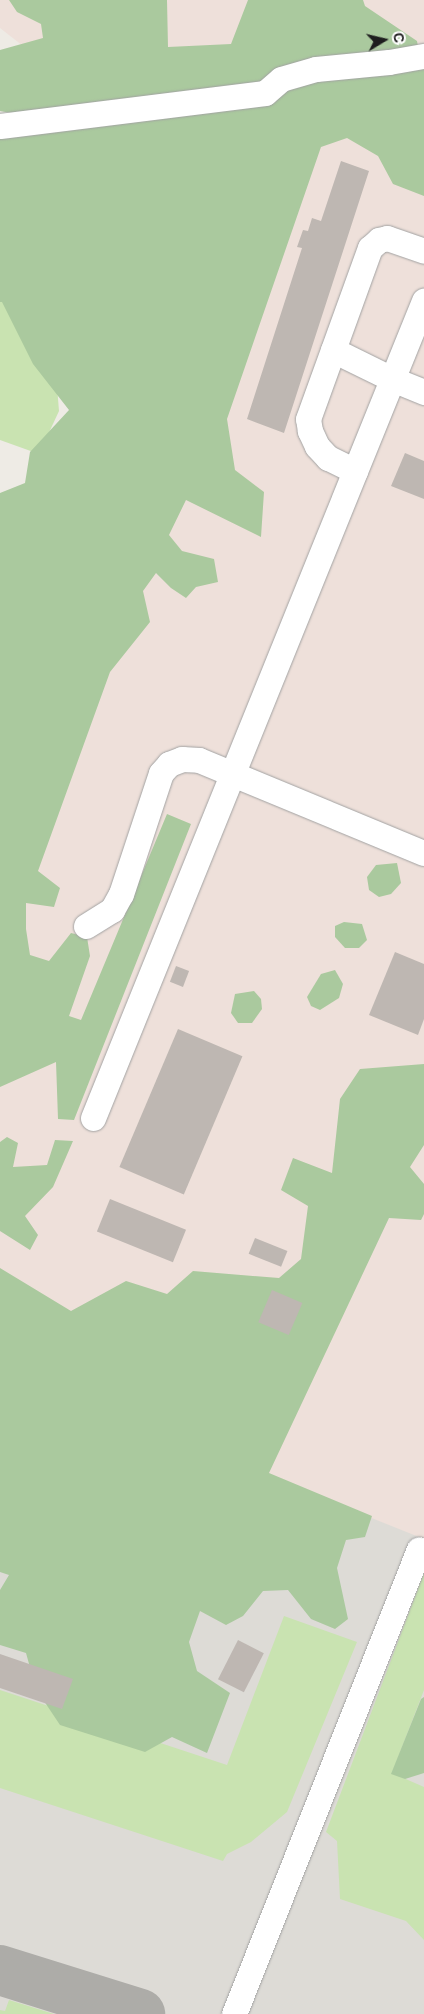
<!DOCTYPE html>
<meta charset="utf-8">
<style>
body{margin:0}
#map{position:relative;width:424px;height:2014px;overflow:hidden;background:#eeebe5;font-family:Barlow,sans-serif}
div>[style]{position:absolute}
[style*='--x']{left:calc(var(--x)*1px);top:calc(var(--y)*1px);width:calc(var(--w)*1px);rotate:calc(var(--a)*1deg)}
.military>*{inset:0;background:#eee0da}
.airport>*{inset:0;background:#dddbd6}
.grass>*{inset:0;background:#c9e3b1}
.forest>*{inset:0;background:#aac99e}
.taxiway>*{height:50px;margin:-25px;padding:0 25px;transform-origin:25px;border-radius:25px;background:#adaca8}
.building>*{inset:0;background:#beb7b2;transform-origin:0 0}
.roads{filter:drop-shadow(0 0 1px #a2a2a2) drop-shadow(0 0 1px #a2a2a2)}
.minor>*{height:25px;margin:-12.5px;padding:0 12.5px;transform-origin:12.5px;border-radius:12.5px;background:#fff}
span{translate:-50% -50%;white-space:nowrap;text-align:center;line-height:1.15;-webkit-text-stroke:4.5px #fff;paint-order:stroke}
.north{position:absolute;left:359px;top:15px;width:50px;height:50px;-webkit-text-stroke:4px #fff;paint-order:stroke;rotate:81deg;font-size:14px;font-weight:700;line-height:20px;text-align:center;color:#1e1e1e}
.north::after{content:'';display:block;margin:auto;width:18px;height:22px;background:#1e1e1e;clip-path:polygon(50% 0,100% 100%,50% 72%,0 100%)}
</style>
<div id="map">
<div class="military">
<i style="clip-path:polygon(0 0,424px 0,424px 2014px,0 2014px,0 929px,204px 370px,32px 53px,0 28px)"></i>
</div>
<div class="airport">
<i style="clip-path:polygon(0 1313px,142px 1426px,424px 1539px,424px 2014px,0 2014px)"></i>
</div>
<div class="grass">
<i style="clip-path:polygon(0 174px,41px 187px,59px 411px,39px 454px,0 440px)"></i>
<i style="clip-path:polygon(424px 1573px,424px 1690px,392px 1773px,424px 1787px,424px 1940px,406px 1921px,340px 1899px,337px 1841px,326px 1832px)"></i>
<i style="clip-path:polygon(284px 1616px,357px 1642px,287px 1812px,251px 1842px,227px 1854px,223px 1861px,0 1788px,0 1690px,227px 1765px)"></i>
<i style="clip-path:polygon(9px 2000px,54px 2014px,0 2014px,0 2010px,5px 2011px)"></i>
</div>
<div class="forest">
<i style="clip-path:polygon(9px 0,167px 0,168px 47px,231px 44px,248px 0,363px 0,365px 6px,417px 41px,421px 64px,424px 64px,424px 196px,393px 184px,378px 156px,347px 138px,321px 147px,227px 419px,235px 470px,264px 492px,261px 537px,186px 500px,169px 535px,182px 551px,214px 559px,218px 582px,196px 587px,186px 598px,171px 588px,156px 573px,143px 591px,150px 622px,110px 672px,38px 871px,60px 888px,54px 907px,26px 903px,26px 929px,30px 955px,49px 961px,71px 933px,87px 937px,90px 956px,69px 1016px,81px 1020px,167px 814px,191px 824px,74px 1120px,58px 1119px,56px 1062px,0 1087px,0 493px,25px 483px,30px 452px,69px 410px,33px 364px,2px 302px,0 302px,0 134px,16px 114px,0 111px,0 50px,43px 38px,41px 24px,17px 12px)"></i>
<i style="clip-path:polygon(397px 863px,401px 883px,391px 894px,379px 897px,369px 890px,367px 877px,376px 865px)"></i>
<i style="clip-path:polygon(344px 922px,362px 924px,367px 940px,359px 948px,345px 948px,335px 937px,335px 926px)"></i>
<i style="clip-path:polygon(335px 970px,343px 984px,339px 998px,320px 1010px,311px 1006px,307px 997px,321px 974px)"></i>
<i style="clip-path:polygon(254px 991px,261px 999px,262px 1009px,252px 1023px,238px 1023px,231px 1013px,235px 994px)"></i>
<i style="clip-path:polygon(424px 1064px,424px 1145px,410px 1167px,424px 1184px,424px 1214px,421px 1220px,389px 1218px,269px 1473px,372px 1516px,365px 1537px,346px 1540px,337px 1568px,348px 1619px,335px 1629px,311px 1619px,288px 1590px,263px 1591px,243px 1616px,226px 1625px,200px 1611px,189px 1642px,197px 1671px,230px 1693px,207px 1753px,172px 1737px,145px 1752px,60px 1725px,36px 1689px,26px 1653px,0 1645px,0 1590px,9px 1575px,0 1572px,0 1268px,71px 1311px,126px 1281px,167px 1294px,193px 1271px,279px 1278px,301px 1259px,308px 1206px,281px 1190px,293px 1158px,332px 1173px,340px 1099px,360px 1069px)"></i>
<i style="clip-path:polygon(7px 1137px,18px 1143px,13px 1167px,47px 1165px,55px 1140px,73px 1141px,53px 1187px,25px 1216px,38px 1235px,30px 1250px,0 1231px,0 1142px)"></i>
<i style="clip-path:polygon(424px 1697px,424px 1773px,405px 1779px,391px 1774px,421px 1699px)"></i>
</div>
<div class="taxiway">
<i style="--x:0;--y:1970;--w:147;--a:17.4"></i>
</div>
<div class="building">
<i style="clip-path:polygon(341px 161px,369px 171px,284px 433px,247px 419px,302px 248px,297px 247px,303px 230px,308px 231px,312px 218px,321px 221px)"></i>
<i style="clip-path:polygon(405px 453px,424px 461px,424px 499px,391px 486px)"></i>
<i style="clip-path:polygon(395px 952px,424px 964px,424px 1019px,418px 1035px,369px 1015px)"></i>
<i style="left:176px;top:966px;width:14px;height:17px;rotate:21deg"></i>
<i style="left:178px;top:1029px;width:70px;height:150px;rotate:23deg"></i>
<i style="left:110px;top:1199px;width:82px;height:35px;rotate:22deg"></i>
<i style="left:255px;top:1238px;width:35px;height:17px;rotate:22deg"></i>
<i style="left:272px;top:1290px;width:33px;height:35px;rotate:23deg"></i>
<i style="left:238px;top:1640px;width:29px;height:44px;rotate:27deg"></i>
<i style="clip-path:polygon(0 1654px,73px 1679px,62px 1709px,0 1688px)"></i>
</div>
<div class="roads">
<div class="minor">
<i style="--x:0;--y:126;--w:267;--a:-7.1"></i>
<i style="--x:265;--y:93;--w:21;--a:-41"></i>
<i style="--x:281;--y:79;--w:36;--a:-16"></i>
<i style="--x:316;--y:69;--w:73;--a:-5.5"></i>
<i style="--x:389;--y:62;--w:36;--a:-10"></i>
<i style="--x:333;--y:350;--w:66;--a:26.2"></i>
<i style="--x:392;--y:379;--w:35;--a:22"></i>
<i style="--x:355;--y:471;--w:30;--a:-154"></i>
<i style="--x:328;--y:458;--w:16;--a:-133"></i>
<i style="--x:317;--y:446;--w:17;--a:-115"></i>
<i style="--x:310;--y:431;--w:12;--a:-99"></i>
<i style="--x:308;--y:419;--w:182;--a:-70.1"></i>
<i style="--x:370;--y:248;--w:12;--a:-42"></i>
<i style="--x:379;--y:240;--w:8;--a:-14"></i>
<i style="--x:387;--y:238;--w:39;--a:19"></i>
<i style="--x:86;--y:926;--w:31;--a:-32"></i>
<i style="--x:112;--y:910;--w:18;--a:-61"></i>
<i style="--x:121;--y:894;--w:127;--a:-71.7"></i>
<i style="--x:161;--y:773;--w:12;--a:-48"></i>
<i style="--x:169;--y:764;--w:14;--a:-21"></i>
<i style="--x:182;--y:759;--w:17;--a:3"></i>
<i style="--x:199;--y:760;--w:243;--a:22.5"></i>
<i style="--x:93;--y:1118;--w:882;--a:-67.95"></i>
<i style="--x:234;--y:2014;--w:500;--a:-68.3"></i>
</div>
</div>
<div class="north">С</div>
</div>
